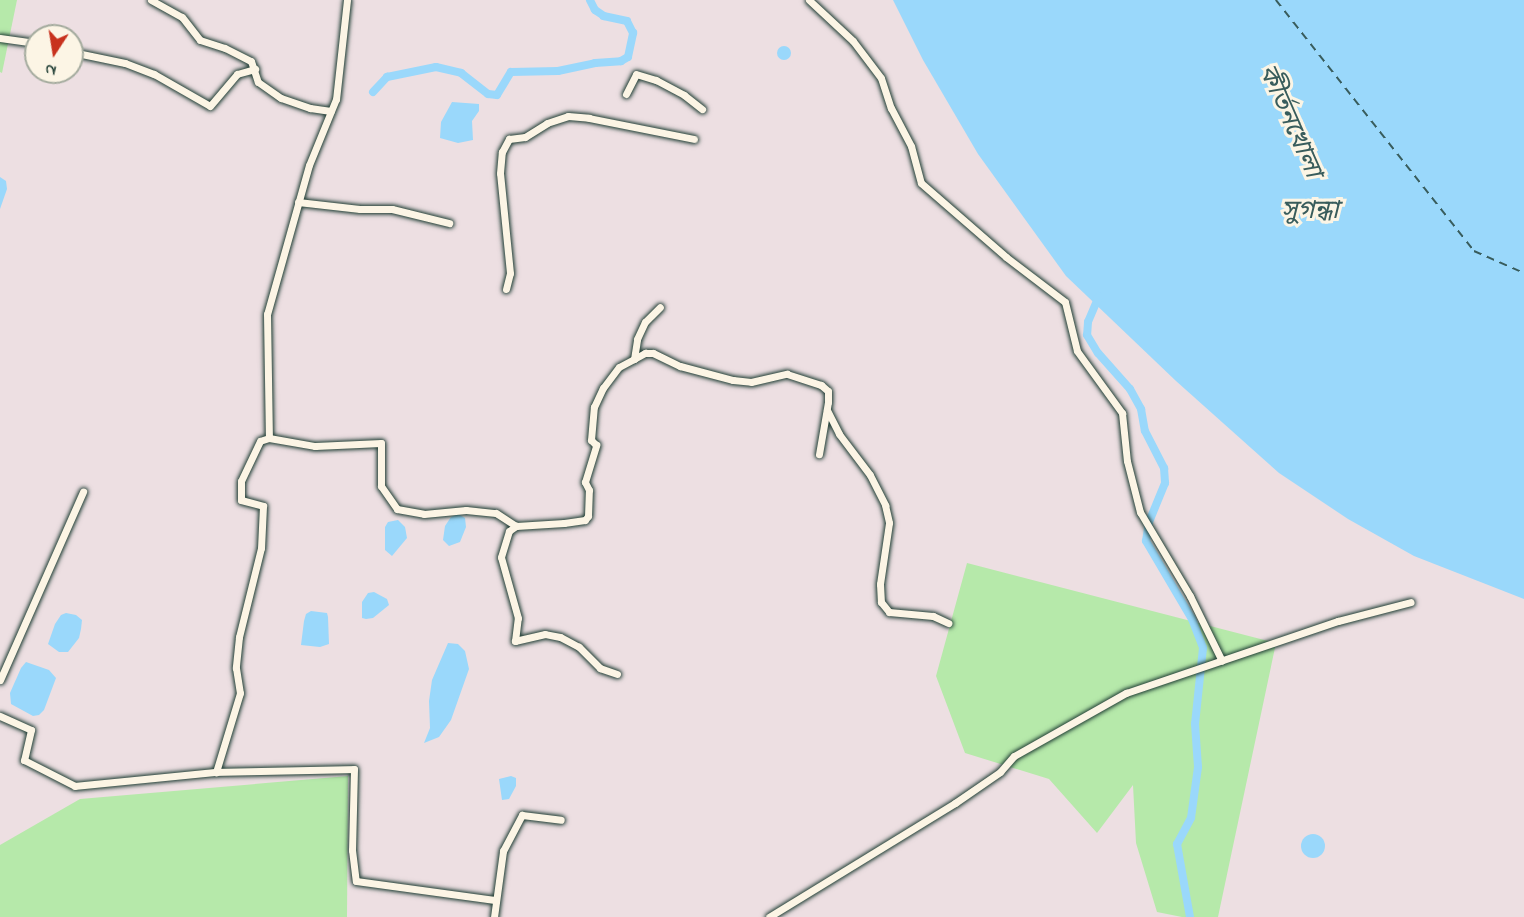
<!DOCTYPE html>
<meta charset="utf-8">
<style>
body{margin:0}
#map{position:relative;width:1524px;height:917px;overflow:hidden;background:#eddfe2;font-family:"Indie Flower","Noto Sans Bengali",sans-serif}
div>[style]{position:absolute}
[style*='--x']{left:calc(var(--x)*1px);top:calc(var(--y)*1px);width:calc(var(--w)*1px);rotate:calc(var(--a)*1deg)}
.green>*{inset:0;background:#b6e9aa}
.water>*{inset:0;background:#9ad8fb}
.round{border-radius:50%}
.canal>*{height:8px;margin:-4px;padding:0 4px;transform-origin:4px;border-radius:4px;background:#9ad8fb}
.ferry>*{height:1.5px;margin-top:-0.75px;transform-origin:0;background:repeating-linear-gradient(90deg,#385c5c 0 8px,transparent 0 14px)}
.roads{filter:drop-shadow(0 0 2px #1f3d34) drop-shadow(0 0 2px #1f3d34)}
.street>*{height:7px;margin:-3.5px;padding:0 3.5px;transform-origin:3.5px;border-radius:3.5px;background:#fcf5e5}
span{translate:-50% -50%;white-space:nowrap;text-align:center;line-height:1.15;-webkit-text-stroke:6px #fcf5e5;paint-order:stroke}
.water-label{font-size:26px;color:#385c5c;font-style:italic}
.north{position:absolute;left:24px;top:24px;width:60px;height:60px;box-sizing:border-box;background:#fcf5e5;border:2px solid #a4ab9e;border-radius:50%;rotate:192deg;font-size:16px;font-weight:700;line-height:24px;text-align:center;color:#1f3d34}
.north::after{content:'';display:block;margin:auto;width:21px;height:27px;background:#c8321e;clip-path:polygon(50% 0,100% 100%,50% 72%,0 100%)}
</style>
<div id="map">
<div class="green">
<i style="clip-path:polygon(0 0,17px 0,2px 73px,0 72px)"></i>
<i style="clip-path:polygon(967px 563px,1276px 643px,1218px 917px,1182px 917px,1157px 912px,1136px 843px,1133px 785px,1097px 833px,1049px 779px,965px 753px,936px 676px)"></i>
<i style="clip-path:polygon(348px 776px,347px 917px,0 917px,0 845px,80px 799px)"></i>
</div>
<div class="water">
<i style="clip-path:polygon(893px 0,1524px 0,1524px 599px,1414px 556px,1348px 519px,1279px 473px,1176px 381px,1066px 276px,978px 154px,923px 60px)"></i>
<i class="round" style="left:777px;top:46px;width:14px;height:14px"></i>
<i style="clip-path:polygon(452px 102px,479px 104px,479px 111px,472px 121px,473px 140px,458px 143px,440px 138px,441px 122px)"></i>
<i style="clip-path:polygon(0 177px,6px 181px,7px 189px,0 209px)"></i>
<i style="clip-path:polygon(458px 514px,465px 518px,466px 527px,460px 542px,449px 546px,443px 540px,445px 526px,451px 517px)"></i>
<i style="clip-path:polygon(398px 520px,405px 527px,407px 538px,392px 556px,385px 550px,385px 527px,388px 522px)"></i>
<i style="clip-path:polygon(374px 592px,387px 599px,389px 605px,373px 618px,366px 619px,362px 618px,362px 602px,368px 593px)"></i>
<i style="clip-path:polygon(311px 611px,327px 613px,328px 617px,329px 644px,320px 647px,301px 645px,304px 621px,306px 614px)"></i>
<i style="clip-path:polygon(66px 613px,76px 615px,82px 620px,81px 629px,79px 638px,68px 652px,59px 652px,48px 644px,55px 624px,61px 615px)"></i>
<i style="clip-path:polygon(448px 643px,458px 644px,465px 651px,469px 669px,451px 720px,439px 737px,424px 743px,430px 728px,429px 701px,432px 680px)"></i>
<i style="clip-path:polygon(26px 662px,49px 670px,56px 678px,44px 710px,39px 715px,33px 716px,11px 704px,10px 693px,21px 668px)"></i>
<i style="clip-path:polygon(511px 776px,516px 778px,516px 786px,509px 799px,502px 800px,499px 779px)"></i>
<i class="round" style="left:1301px;top:834px;width:24px;height:24px"></i>
</div>
<div class="canal">
<i style="--x:373;--y:92;--w:21;--a:-47"></i>
<i style="--x:387;--y:77;--w:50;--a:-11.5"></i>
<i style="--x:436;--y:67;--w:26;--a:13"></i>
<i style="--x:461;--y:73;--w:34;--a:38"></i>
<i style="--x:488;--y:94;--w:9;--a:6"></i>
<i style="--x:497;--y:95;--w:27;--a:-59"></i>
<i style="--x:511;--y:72;--w:47;--a:-1.2"></i>
<i style="--x:558;--y:71;--w:38;--a:-12"></i>
<i style="--x:595;--y:63;--w:26;--a:-4"></i>
<i style="--x:621;--y:61;--w:8;--a:-30"></i>
<i style="--x:628;--y:57;--w:25;--a:-78"></i>
<i style="--x:633;--y:33;--w:13;--a:-117"></i>
<i style="--x:627;--y:21;--w:24;--a:-168"></i>
<i style="--x:604;--y:16;--w:11;--a:-146"></i>
<i style="--x:595;--y:10;--w:11;--a:-117"></i>
<i style="--x:1099;--y:296;--w:28;--a:113"></i>
<i style="--x:1088;--y:322;--w:13;--a:94"></i>
<i style="--x:1087;--y:335;--w:21;--a:59"></i>
<i style="--x:1098;--y:353;--w:48;--a:48.4"></i>
<i style="--x:1130;--y:389;--w:23;--a:61"></i>
<i style="--x:1141;--y:409;--w:22;--a:80"></i>
<i style="--x:1145;--y:431;--w:42;--a:62.8"></i>
<i style="--x:1164;--y:468;--w:15;--a:86"></i>
<i style="--x:1165;--y:483;--w:42;--a:112.3"></i>
<i style="--x:1149;--y:522;--w:19;--a:99"></i>
<i style="--x:1146;--y:541;--w:91;--a:59.5"></i>
<i style="--x:1192;--y:619;--w:31;--a:69"></i>
<i style="--x:1203;--y:648;--w:76;--a:96"></i>
<i style="--x:1195;--y:724;--w:43;--a:86"></i>
<i style="--x:1198;--y:767;--w:51;--a:97.8"></i>
<i style="--x:1191;--y:818;--w:30;--a:118"></i>
<i style="--x:1177;--y:844;--w:74;--a:79.9"></i>
</div>
<div class="ferry">
<i style="--x:1276;--y:0;--w:320;--a:51.7"></i>
<i style="--x:1474;--y:251;--w:55;--a:23.7"></i>
</div>
<div class="roads">
<div class="street">
<i style="--x:151;--y:0;--w:35;--a:29"></i>
<i style="--x:182;--y:17;--w:29;--a:52"></i>
<i style="--x:200;--y:40;--w:26;--a:18"></i>
<i style="--x:225;--y:48;--w:29;--a:27"></i>
<i style="--x:251;--y:61;--w:22;--a:72"></i>
<i style="--x:258;--y:82;--w:28;--a:35"></i>
<i style="--x:281;--y:98;--w:31;--a:19"></i>
<i style="--x:310;--y:108;--w:21;--a:8"></i>
<i style="--x:347;--y:0;--w:100;--a:96.3"></i>
<i style="--x:336;--y:99;--w:71;--a:112.2"></i>
<i style="--x:309;--y:165;--w:155;--a:105.7"></i>
<i style="--x:267;--y:314;--w:124;--a:89.1"></i>
<i style="--x:269;--y:438;--w:47;--a:9.9"></i>
<i style="--x:315;--y:446;--w:66;--a:-2.6"></i>
<i style="--x:381;--y:443;--w:43;--a:90"></i>
<i style="--x:381;--y:486;--w:28;--a:55"></i>
<i style="--x:397;--y:509;--w:27;--a:10"></i>
<i style="--x:424;--y:514;--w:42;--a:-5.4"></i>
<i style="--x:466;--y:510;--w:30;--a:6"></i>
<i style="--x:496;--y:513;--w:24;--a:33"></i>
<i style="--x:809;--y:0;--w:60;--a:43"></i>
<i style="--x:853;--y:41;--w:46;--a:52.9"></i>
<i style="--x:881;--y:78;--w:32;--a:72"></i>
<i style="--x:891;--y:108;--w:43;--a:62.2"></i>
<i style="--x:911;--y:146;--w:38;--a:75"></i>
<i style="--x:921;--y:183;--w:113;--a:41"></i>
<i style="--x:1006;--y:257;--w:74;--a:37.3"></i>
<i style="--x:1065;--y:302;--w:50;--a:76.2"></i>
<i style="--x:1077;--y:351;--w:77;--a:54"></i>
<i style="--x:1122;--y:413;--w:48;--a:84.1"></i>
<i style="--x:1127;--y:461;--w:53;--a:75.7"></i>
<i style="--x:1140;--y:512;--w:98;--a:59.2"></i>
<i style="--x:1190;--y:596;--w:72;--a:63.8"></i>
<i style="--x:0;--y:38;--w:36;--a:8"></i>
<i style="--x:72;--y:52;--w:54;--a:11.7"></i>
<i style="--x:125;--y:63;--w:31;--a:21"></i>
<i style="--x:154;--y:74;--w:64;--a:29.7"></i>
<i style="--x:210;--y:106;--w:42;--a:-49.8"></i>
<i style="--x:237;--y:74;--w:19;--a:-16"></i>
<i style="--x:626;--y:94;--w:22;--a:-63"></i>
<i style="--x:636;--y:74;--w:21;--a:17"></i>
<i style="--x:656;--y:80;--w:32;--a:28"></i>
<i style="--x:684;--y:95;--w:23;--a:38"></i>
<i style="--x:298;--y:202;--w:62;--a:6.4"></i>
<i style="--x:360;--y:209;--w:32;--a:0"></i>
<i style="--x:392;--y:209;--w:59;--a:13.8"></i>
<i style="--x:506;--y:289;--w:16;--a:-76"></i>
<i style="--x:510;--y:273;--w:100;--a:-95.7"></i>
<i style="--x:500;--y:173;--w:21;--a:-85"></i>
<i style="--x:502;--y:152;--w:15;--a:-62"></i>
<i style="--x:509;--y:139;--w:16;--a:-7"></i>
<i style="--x:525;--y:137;--w:26;--a:-32"></i>
<i style="--x:547;--y:123;--w:22;--a:-18"></i>
<i style="--x:568;--y:116;--w:21;--a:5"></i>
<i style="--x:589;--y:118;--w:107;--a:11.3"></i>
<i style="--x:634;--y:359;--w:13;--a:-29"></i>
<i style="--x:645;--y:353;--w:8;--a:0"></i>
<i style="--x:653;--y:353;--w:30;--a:26"></i>
<i style="--x:680;--y:366;--w:55;--a:14.8"></i>
<i style="--x:733;--y:380;--w:18;--a:6"></i>
<i style="--x:751;--y:382;--w:37;--a:-13"></i>
<i style="--x:787;--y:374;--w:36;--a:18"></i>
<i style="--x:821;--y:385;--w:9;--a:41"></i>
<i style="--x:828;--y:391;--w:11;--a:90"></i>
<i style="--x:828;--y:402;--w:53;--a:99.8"></i>
<i style="--x:827;--y:410;--w:27;--a:63"></i>
<i style="--x:839;--y:434;--w:51;--a:52.9"></i>
<i style="--x:870;--y:475;--w:34;--a:63"></i>
<i style="--x:885;--y:505;--w:18;--a:77"></i>
<i style="--x:889;--y:523;--w:62;--a:98.4"></i>
<i style="--x:880;--y:584;--w:18;--a:87"></i>
<i style="--x:881;--y:602;--w:13;--a:51"></i>
<i style="--x:889;--y:612;--w:44;--a:5.2"></i>
<i style="--x:933;--y:616;--w:17;--a:25"></i>
<i style="--x:269;--y:438;--w:9;--a:162"></i>
<i style="--x:260;--y:441;--w:44;--a:115.4"></i>
<i style="--x:241;--y:481;--w:19;--a:90"></i>
<i style="--x:241;--y:500;--w:23;--a:15"></i>
<i style="--x:263;--y:506;--w:42;--a:92.7"></i>
<i style="--x:261;--y:548;--w:92;--a:103.9"></i>
<i style="--x:239;--y:637;--w:31;--a:96"></i>
<i style="--x:236;--y:668;--w:25;--a:81"></i>
<i style="--x:240;--y:693;--w:83;--a:106.9"></i>
<i style="--x:216;--y:772;--w:138;--a:-1.2"></i>
<i style="--x:354;--y:769;--w:81;--a:91.4"></i>
<i style="--x:352;--y:850;--w:31;--a:83"></i>
<i style="--x:356;--y:881;--w:140;--a:7.8"></i>
<i style="--x:617;--y:674;--w:18;--a:-161"></i>
<i style="--x:600;--y:668;--w:30;--a:-135"></i>
<i style="--x:579;--y:647;--w:21;--a:-152"></i>
<i style="--x:560;--y:637;--w:15;--a:-169"></i>
<i style="--x:545;--y:634;--w:31;--a:167"></i>
<i style="--x:515;--y:641;--w:23;--a:-83"></i>
<i style="--x:518;--y:618;--w:63;--a:-105.6"></i>
<i style="--x:501;--y:557;--w:27;--a:-73"></i>
<i style="--x:509;--y:531;--w:9;--a:-36"></i>
<i style="--x:516;--y:526;--w:48;--a:-3.6"></i>
<i style="--x:564;--y:523;--w:21;--a:-8"></i>
<i style="--x:585;--y:520;--w:5;--a:-53"></i>
<i style="--x:588;--y:516;--w:26;--a:-88"></i>
<i style="--x:589;--y:490;--w:9;--a:-117"></i>
<i style="--x:585;--y:482;--w:39;--a:-73"></i>
<i style="--x:596;--y:445;--w:7;--a:-135"></i>
<i style="--x:591;--y:440;--w:33;--a:-85"></i>
<i style="--x:594;--y:407;--w:21;--a:-65"></i>
<i style="--x:603;--y:388;--w:26;--a:-53"></i>
<i style="--x:619;--y:367;--w:17;--a:-28"></i>
<i style="--x:634;--y:359;--w:20;--a:-81"></i>
<i style="--x:637;--y:339;--w:19;--a:-65"></i>
<i style="--x:645;--y:322;--w:21;--a:-45"></i>
<i style="--x:0;--y:680;--w:206;--a:-66.2"></i>
<i style="--x:0;--y:716;--w:34;--a:24"></i>
<i style="--x:31;--y:730;--w:31;--a:103"></i>
<i style="--x:24;--y:760;--w:57;--a:27"></i>
<i style="--x:75;--y:786;--w:142;--a:-5.7"></i>
<i style="--x:494;--y:917;--w:67;--a:-82.2"></i>
<i style="--x:503;--y:851;--w:41;--a:-62.2"></i>
<i style="--x:522;--y:815;--w:39;--a:7"></i>
<i style="--x:769;--y:917;--w:218;--a:-31.5"></i>
<i style="--x:955;--y:803;--w:55;--a:-34.6"></i>
<i style="--x:1000;--y:772;--w:21;--a:-49"></i>
<i style="--x:1014;--y:756;--w:129;--a:-29.4"></i>
<i style="--x:1126;--y:693;--w:224;--a:-18.8"></i>
<i style="--x:1338;--y:621;--w:75;--a:-14.6"></i>
</div>
</div>
<div class="water-label">
<span style="left:1288px;top:122px;rotate:66deg">কীর্তনখোলা</span>
<span style="left:1310px;top:213px">সুগন্ধা</span>
</div>
<div class="north">N</div>
</div>
